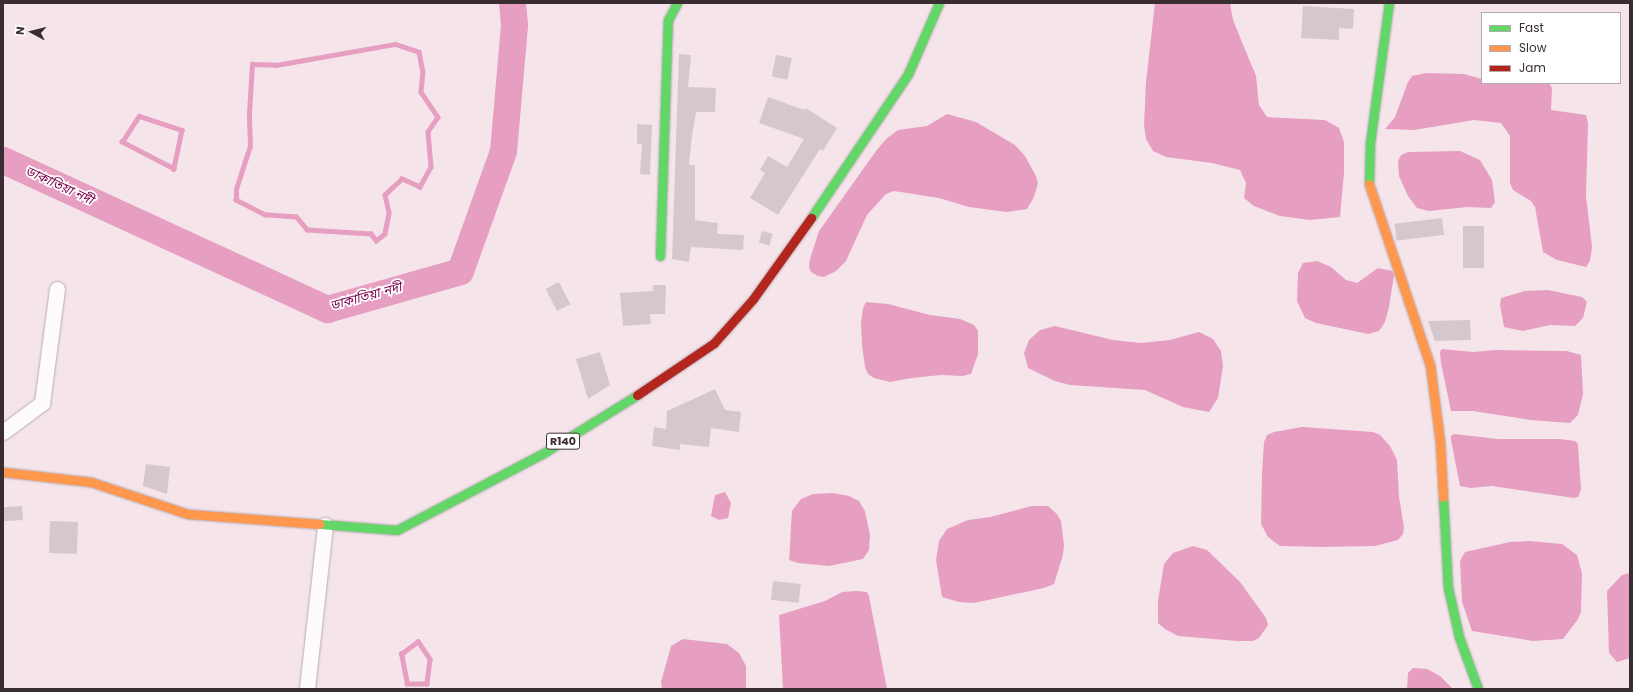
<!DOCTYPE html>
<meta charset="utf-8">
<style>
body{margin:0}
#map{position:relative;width:1633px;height:692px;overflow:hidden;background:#f5e5eb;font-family:Poppins,"Noto Sans Bengali",sans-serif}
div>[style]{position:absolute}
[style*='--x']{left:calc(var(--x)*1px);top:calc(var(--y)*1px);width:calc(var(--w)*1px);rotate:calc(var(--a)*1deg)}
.water>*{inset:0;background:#e69fc0}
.stream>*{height:4.5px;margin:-2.25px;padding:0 2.25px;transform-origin:2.25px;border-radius:2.25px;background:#e69fc0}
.river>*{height:27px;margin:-13.5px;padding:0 13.5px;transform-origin:13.5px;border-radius:13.5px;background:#e69fc0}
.building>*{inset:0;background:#d5c8cd;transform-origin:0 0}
.roads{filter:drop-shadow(0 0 1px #baacb2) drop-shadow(0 0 1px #baacb2)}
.street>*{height:15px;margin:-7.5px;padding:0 7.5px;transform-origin:7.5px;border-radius:7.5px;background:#fefbfc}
.fast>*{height:9px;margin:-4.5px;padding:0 4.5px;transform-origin:4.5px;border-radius:4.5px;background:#63d668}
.slow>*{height:9px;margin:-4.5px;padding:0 4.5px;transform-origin:4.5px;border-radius:4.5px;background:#ff974d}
.jam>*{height:9px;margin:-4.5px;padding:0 4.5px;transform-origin:4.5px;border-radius:4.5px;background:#b3261e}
span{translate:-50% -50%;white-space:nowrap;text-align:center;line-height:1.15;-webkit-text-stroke:3.5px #fff;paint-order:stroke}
.shield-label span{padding:1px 3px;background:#fff;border:1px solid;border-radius:3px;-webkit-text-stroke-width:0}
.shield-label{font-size:11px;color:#3a2d32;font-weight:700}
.water-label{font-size:13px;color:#7c034d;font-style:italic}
.frame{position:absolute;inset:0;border:4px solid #3a2d32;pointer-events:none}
.legend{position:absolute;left:1481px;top:12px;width:140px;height:72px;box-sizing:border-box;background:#fff;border:1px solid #b0abad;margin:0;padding:5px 7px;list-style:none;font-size:12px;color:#3a2d32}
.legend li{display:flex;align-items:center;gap:8px;height:20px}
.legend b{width:20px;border:1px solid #b0abad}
.north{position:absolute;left:12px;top:12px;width:40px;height:40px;-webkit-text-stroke:3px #fff;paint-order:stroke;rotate:277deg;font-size:11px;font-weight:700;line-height:16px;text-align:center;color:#3a2d32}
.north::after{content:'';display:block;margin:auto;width:14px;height:18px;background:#3a2d32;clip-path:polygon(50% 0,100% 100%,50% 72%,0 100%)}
</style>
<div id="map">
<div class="water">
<i style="clip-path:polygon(1155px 3px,1230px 3px,1233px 20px,1256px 76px,1259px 105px,1267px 117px,1325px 120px,1339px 128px,1344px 142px,1344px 173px,1340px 217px,1310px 220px,1280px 216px,1254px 206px,1244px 198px,1246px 183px,1240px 170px,1212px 163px,1166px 157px,1153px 151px,1146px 139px,1144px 125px,1146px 82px)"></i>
<i style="clip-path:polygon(1426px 73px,1464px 74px,1482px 79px,1482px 83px,1549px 83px,1552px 88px,1551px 110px,1586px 115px,1588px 123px,1586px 196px,1592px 247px,1590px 261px,1586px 267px,1557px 260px,1543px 252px,1535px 207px,1531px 201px,1513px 190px,1510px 183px,1510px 136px,1501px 123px,1474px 120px,1414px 130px,1385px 129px,1395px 117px,1408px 82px,1412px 76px)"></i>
<i style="clip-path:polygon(947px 114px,976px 122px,1015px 145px,1025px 156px,1036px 176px,1038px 183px,1034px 197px,1027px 209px,1007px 212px,969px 207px,939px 198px,894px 191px,886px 194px,867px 215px,846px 261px,836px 271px,824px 277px,818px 276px,811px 272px,809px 267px,810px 259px,819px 231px,876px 151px,886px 139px,898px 130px,927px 126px)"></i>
<i style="clip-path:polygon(1460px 151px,1480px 160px,1492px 180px,1495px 202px,1491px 208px,1467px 207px,1429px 211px,1417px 208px,1408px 196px,1399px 176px,1398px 161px,1401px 155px,1408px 152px)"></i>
<i style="clip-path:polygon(1317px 261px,1331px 267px,1346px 280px,1357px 283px,1378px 268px,1392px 271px,1394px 275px,1389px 307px,1385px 322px,1379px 331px,1368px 334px,1316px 323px,1305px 318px,1297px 301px,1298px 273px,1303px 263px)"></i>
<i style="clip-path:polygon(1548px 290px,1582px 297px,1587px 302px,1583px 318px,1575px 326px,1550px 325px,1523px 331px,1504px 327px,1500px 305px,1501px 298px,1525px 291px)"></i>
<i style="clip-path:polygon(866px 302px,888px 304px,930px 315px,960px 319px,974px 325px,978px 331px,978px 354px,971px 374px,963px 376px,941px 375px,912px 378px,890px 382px,874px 378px,868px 374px,865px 367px,862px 345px,861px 323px,863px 308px)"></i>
<i style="clip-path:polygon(1055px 326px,1113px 340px,1141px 343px,1170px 340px,1199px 332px,1213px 339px,1221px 351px,1223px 366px,1218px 398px,1209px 412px,1183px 407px,1145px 390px,1070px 385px,1055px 381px,1028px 368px,1024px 353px,1029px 340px,1040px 330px)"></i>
<i style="clip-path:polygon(1442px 349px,1473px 352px,1495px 350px,1567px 351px,1581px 355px,1583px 394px,1578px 415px,1570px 423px,1530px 420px,1473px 411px,1451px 411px,1441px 363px,1440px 352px)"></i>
<i style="clip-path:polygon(1302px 427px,1373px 432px,1380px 435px,1390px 446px,1397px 460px,1399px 497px,1404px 527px,1403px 534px,1398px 540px,1375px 546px,1322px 547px,1280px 546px,1268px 537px,1261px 524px,1262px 472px,1264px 442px,1267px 435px,1274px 432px)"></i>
<i style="clip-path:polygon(1454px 434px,1498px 439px,1560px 439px,1575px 441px,1578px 444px,1581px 490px,1578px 497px,1574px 498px,1492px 486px,1470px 488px,1460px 486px,1451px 440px,1451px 436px)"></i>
<i style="clip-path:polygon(725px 492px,731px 503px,728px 518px,719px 520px,711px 516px,715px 495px)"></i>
<i style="clip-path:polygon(832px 493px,849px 496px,859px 501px,865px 511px,870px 535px,869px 550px,863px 559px,829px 566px,798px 563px,789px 560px,792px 511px,801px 499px,813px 494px)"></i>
<i style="clip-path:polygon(1032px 506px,1048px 506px,1057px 514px,1061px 521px,1064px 545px,1063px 555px,1054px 584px,1044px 588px,974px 603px,959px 602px,942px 597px,936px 560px,939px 541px,947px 529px,968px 520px,990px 517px)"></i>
<i style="clip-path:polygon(1530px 541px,1562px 544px,1577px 555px,1582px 573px,1581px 612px,1578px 619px,1563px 639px,1533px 641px,1472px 631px,1462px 602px,1460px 561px,1465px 552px,1510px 542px)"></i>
<i style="clip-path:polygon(1193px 546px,1207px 550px,1240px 582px,1266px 618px,1268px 625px,1259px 638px,1253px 641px,1237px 641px,1178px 636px,1165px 629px,1158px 623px,1158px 601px,1164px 564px,1173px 553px)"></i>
<i style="clip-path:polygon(1630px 573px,1630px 658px,1617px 662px,1609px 653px,1607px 591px,1622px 575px)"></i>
<i style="clip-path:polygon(857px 591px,867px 592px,869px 596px,887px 689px,783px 689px,779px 615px,825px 601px,842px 592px)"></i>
<i style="clip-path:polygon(683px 639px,727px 644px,739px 653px,746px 666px,746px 689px,662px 689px,661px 682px,671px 646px)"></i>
<i style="clip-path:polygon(1413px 668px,1427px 669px,1440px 676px,1453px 689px,1407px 689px,1408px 673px)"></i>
</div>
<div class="stream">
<i style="--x:395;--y:44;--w:25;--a:18"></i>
<i style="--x:419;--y:52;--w:20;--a:79"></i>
<i style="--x:423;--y:72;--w:20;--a:96"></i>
<i style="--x:421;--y:92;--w:30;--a:56"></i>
<i style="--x:438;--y:117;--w:18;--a:124"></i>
<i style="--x:428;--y:132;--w:35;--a:85"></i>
<i style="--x:431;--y:167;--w:23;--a:119"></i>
<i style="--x:420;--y:187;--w:20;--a:-156"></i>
<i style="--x:402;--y:179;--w:23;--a:137"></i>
<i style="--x:385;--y:195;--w:18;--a:77"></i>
<i style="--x:389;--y:213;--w:21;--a:101"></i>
<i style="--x:385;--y:234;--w:11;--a:142"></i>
<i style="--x:376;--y:241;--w:9;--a:-126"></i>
<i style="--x:371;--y:234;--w:64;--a:-176.4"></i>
<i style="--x:307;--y:230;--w:17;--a:-130"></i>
<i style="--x:296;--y:217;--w:31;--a:-176"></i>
<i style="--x:265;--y:215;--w:33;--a:-153"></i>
<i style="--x:236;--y:200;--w:11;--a:-90"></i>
<i style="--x:236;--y:189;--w:45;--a:-72"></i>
<i style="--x:250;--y:146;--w:33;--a:-92"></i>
<i style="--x:249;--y:113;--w:49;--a:-86.5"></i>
<i style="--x:252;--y:64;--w:24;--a:2"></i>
<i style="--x:276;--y:65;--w:121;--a:-10"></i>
<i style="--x:139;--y:116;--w:45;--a:18"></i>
<i style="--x:182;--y:130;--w:40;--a:102"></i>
<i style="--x:174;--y:169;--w:59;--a:-152.6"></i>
<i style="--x:122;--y:142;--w:31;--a:-57"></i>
<i style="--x:418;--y:641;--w:22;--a:56"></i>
<i style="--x:430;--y:659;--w:25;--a:97"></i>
<i style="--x:427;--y:684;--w:20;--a:180"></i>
<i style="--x:407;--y:684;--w:31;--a:-101"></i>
<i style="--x:401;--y:654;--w:21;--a:-37"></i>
</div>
<div class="river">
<i style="--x:3;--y:160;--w:357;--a:24.7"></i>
<i style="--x:327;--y:309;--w:138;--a:-15.9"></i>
<i style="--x:460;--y:271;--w:127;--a:-70.3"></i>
<i style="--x:503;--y:151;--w:126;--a:-85"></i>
<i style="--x:514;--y:25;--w:22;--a:-95"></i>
</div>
<div class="building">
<i style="clip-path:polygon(1303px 6px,1354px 9px,1353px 29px,1339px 28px,1339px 40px,1301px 38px)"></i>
<i style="clip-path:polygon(679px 54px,691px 55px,688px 87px,716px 88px,715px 112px,696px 112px,692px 136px,689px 165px,695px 165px,695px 220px,718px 223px,717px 234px,744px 235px,743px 250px,691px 247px,689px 262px,672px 259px)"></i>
<i style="left:776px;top:55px;width:16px;height:22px;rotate:11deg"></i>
<i style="clip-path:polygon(768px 97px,804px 110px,806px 108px,837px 128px,823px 151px,820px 149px,778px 215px,750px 198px,765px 173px,760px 170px,768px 156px,787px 167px,804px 139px,759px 123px)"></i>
<i style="clip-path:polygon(637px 124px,652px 125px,650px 175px,640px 174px,642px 144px,637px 144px)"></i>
<i style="left:1442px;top:218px;width:17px;height:48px;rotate:83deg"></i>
<i style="left:1484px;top:226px;width:42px;height:21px;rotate:90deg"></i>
<i style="left:762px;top:231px;width:11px;height:12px;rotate:15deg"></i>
<i style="left:559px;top:282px;width:25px;height:15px;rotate:63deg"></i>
<i style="clip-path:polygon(653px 285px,666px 285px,665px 314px,650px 314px,651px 324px,623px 326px,620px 293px,653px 291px)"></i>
<i style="clip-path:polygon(1470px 320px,1471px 340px,1435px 341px,1428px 321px)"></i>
<i style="clip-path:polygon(600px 352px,610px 385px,588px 399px,576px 359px)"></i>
<i style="clip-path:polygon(715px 389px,725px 410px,741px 412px,739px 432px,711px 428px,709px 447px,680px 444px,680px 450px,652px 446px,654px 427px,666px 429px,667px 411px)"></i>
<i style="clip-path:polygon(146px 464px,170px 467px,167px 494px,143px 486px)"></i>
<i style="left:22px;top:506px;width:14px;height:19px;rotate:86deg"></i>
<i style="left:50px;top:521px;width:28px;height:32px;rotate:2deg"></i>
<i style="left:773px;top:581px;width:28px;height:19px;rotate:6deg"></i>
</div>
<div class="roads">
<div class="street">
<i style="--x:3;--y:432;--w:49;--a:-36.6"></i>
<i style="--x:42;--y:403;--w:115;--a:-82.5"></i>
<i style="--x:307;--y:689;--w:165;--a:-83.7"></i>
</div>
<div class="fast">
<i style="--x:1369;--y:184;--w:41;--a:-88.6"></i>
<i style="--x:1370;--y:143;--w:141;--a:-82.3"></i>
<i style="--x:811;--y:218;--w:174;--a:-56"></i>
<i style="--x:908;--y:74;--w:77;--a:-66.4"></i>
<i style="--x:660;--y:256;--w:236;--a:-88.1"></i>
<i style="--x:668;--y:20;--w:19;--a:-62"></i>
<i style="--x:1443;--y:497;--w:91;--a:86.9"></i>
<i style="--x:1448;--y:588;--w:50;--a:77.3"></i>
<i style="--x:1459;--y:637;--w:55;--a:69.9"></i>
<i style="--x:320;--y:524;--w:77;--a:4.5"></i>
<i style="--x:397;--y:530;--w:164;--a:-27.7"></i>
<i style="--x:542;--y:454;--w:112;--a:-31.8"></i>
</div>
<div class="slow">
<i style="--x:1369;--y:184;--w:191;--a:71.4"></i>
<i style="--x:1430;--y:365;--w:78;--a:82.6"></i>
<i style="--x:1440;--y:442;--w:55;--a:86.9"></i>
<i style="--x:3;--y:472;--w:89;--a:6.5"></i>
<i style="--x:91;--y:482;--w:102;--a:18.3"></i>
<i style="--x:188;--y:514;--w:132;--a:4.3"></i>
</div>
<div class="jam">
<i style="--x:637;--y:395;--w:93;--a:-34"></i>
<i style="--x:714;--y:343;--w:59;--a:-48.4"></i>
<i style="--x:753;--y:299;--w:100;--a:-54.4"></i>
</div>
</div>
<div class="shield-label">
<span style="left:563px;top:441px">R140</span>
</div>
<div class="water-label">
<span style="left:59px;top:186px;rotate:25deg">ডাকাতিয়া নদী</span>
<span style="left:366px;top:297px;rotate:-15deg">ডাকাতিয়া নদী</span>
</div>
<div class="frame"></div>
<ul class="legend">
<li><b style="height:5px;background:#63d668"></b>Fast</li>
<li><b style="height:5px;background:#ff974d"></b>Slow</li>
<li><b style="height:5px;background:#b3261e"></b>Jam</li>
</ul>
<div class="north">N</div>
</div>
